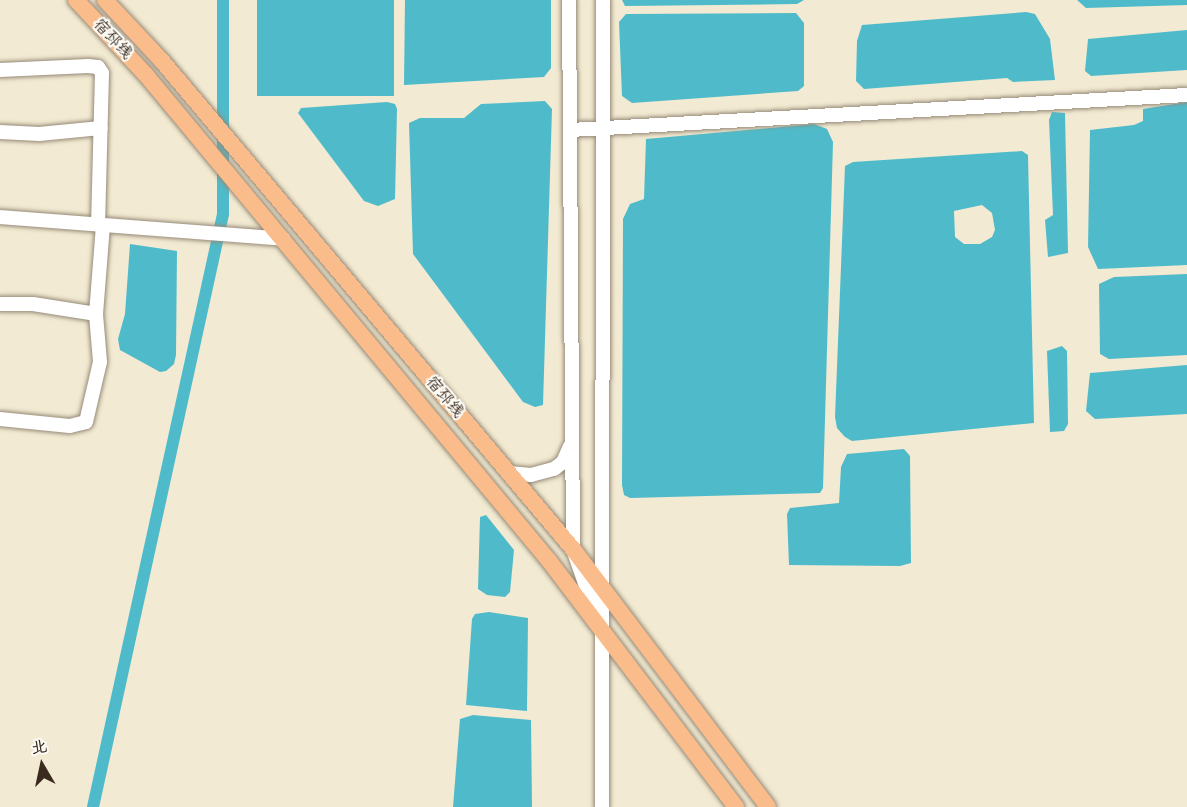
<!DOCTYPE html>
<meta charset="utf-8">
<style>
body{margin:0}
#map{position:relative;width:1187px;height:807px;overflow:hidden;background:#f2ead2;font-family:"Architects Daughter","LXGW WenKai TC",sans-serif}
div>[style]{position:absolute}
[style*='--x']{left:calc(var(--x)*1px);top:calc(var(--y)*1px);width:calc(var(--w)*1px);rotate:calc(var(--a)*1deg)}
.water>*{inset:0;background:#4fbbca;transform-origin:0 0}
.canal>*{height:12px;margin:-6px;padding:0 6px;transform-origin:6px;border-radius:6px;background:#4fbbca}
.roads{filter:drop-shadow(0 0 2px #968a78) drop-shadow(0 0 2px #968a78)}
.minor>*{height:14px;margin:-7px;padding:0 7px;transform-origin:7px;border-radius:7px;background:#fff}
.major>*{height:16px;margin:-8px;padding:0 8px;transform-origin:8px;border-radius:8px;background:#f9bc8a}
span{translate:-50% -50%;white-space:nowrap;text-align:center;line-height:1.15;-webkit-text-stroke:4.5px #fdfcf7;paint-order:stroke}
.street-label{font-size:16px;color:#3b2a1e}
.north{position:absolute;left:12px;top:735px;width:60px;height:60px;-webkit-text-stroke:4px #fdfcf7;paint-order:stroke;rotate:351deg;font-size:16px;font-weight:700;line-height:24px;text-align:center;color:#3b2a1e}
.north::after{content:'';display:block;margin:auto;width:21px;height:27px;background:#3b2a1e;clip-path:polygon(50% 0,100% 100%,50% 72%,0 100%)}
</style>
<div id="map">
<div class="water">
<i style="left:257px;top:0;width:137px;height:96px"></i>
<i style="clip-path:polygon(405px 0,551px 0,551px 68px,544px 77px,404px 85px)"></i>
<i style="clip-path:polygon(622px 0,804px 0,797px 4px,625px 6px)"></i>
<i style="clip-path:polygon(1077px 0,1187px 0,1187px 5px,1086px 8px)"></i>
<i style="clip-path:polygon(1026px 12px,1035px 14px,1050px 39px,1055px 80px,1013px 82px,1007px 78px,864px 89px,856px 81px,857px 41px,862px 25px)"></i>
<i style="clip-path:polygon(796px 13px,804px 23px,804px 86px,798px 91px,632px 103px,622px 96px,619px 22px,626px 14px)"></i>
<i style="clip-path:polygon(1187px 30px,1187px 70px,1091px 76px,1085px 71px,1088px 39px)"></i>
<i style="clip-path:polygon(545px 101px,552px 109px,543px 405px,535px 407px,523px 402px,413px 254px,409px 123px,420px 118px,464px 118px,481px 104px)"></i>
<i style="clip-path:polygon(387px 102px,395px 104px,397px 109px,395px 199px,378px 206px,364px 201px,298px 113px,301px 108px)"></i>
<i style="clip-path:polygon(1187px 102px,1187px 265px,1098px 269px,1088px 247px,1090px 130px,1134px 125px,1143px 121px,1143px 109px)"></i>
<i style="clip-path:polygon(1052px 112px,1065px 113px,1068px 253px,1048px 257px,1045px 220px,1053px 215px,1049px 120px)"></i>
<i style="clip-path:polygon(814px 124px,827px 129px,833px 142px,823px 488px,820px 493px,630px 498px,624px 495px,622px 485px,623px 219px,630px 204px,644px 199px,646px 139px)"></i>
<i style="clip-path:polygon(evenodd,1022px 151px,1028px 155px,1034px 423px,852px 441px,845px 437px,837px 428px,835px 417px,845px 166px,853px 162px,1022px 151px,982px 205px,992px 213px,995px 230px,992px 237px,980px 244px,964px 244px,955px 237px,954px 211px,982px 205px)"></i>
<i style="clip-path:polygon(130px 244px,177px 251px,176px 355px,174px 364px,166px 371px,160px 372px,120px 350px,118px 339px,125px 314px)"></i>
<i style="clip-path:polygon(1187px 274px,1187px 355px,1109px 359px,1100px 354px,1099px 284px,1114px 277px)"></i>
<i style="clip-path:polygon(1062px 346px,1067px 351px,1068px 424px,1064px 431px,1050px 432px,1047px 351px)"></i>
<i style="clip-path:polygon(1187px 365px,1187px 414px,1095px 419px,1086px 411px,1090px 373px)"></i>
<i style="clip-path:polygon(904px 449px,910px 456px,911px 563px,900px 566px,789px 565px,787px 514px,790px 508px,839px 503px,841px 467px,847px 454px)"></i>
<i style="clip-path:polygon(486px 515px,514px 550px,510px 592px,505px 597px,487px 595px,478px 589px,480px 517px)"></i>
<i style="clip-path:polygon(489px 612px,528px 618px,527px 711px,466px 705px,472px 619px,475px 614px)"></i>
<i style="clip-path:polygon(473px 715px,531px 720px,532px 807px,453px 807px,460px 719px)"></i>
</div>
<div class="canal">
<i style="--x:93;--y:807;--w:607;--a:-77.63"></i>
<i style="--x:223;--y:214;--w:214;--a:-90"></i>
</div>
<div class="roads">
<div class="minor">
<i style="--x:569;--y:0;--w:549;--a:89.58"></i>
<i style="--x:573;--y:549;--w:70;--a:70.8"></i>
<i style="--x:0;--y:70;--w:88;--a:-2.6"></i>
<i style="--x:88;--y:66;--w:10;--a:6"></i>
<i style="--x:98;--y:67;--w:7;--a:56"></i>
<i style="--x:102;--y:73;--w:152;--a:91.5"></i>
<i style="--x:570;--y:130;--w:618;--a:-3.25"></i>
<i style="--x:0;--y:132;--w:39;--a:3"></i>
<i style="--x:39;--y:134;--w:62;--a:-5.5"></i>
<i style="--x:0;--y:217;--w:284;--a:4.4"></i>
<i style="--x:0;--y:304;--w:33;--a:0"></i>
<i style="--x:33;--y:304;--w:64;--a:9"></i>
<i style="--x:0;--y:419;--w:70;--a:5.7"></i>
<i style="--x:70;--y:426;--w:16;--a:-14"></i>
<i style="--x:86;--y:422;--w:62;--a:-76.9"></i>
<i style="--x:100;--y:362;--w:48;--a:-94.8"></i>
<i style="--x:96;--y:314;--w:89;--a:-85.5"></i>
<i style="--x:509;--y:473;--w:22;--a:5"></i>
<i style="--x:531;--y:475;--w:24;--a:-15"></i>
<i style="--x:554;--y:469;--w:11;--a:-38"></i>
<i style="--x:563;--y:462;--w:17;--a:-66"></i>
<i style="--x:602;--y:807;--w:807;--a:-89.93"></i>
</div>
<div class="major">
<i style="--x:76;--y:0;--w:103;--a:47"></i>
<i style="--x:146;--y:75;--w:633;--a:50.32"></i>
<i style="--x:550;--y:562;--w:308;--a:52.8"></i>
<i style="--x:105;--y:0;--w:83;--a:46.9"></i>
<i style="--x:162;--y:61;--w:638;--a:49.9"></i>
<i style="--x:573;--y:549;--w:323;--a:52.9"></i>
</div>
</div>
<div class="street-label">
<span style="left:113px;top:39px;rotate:47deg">宿邳线</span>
<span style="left:445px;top:397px;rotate:50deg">宿邳线</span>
</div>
<div class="north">北</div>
</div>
